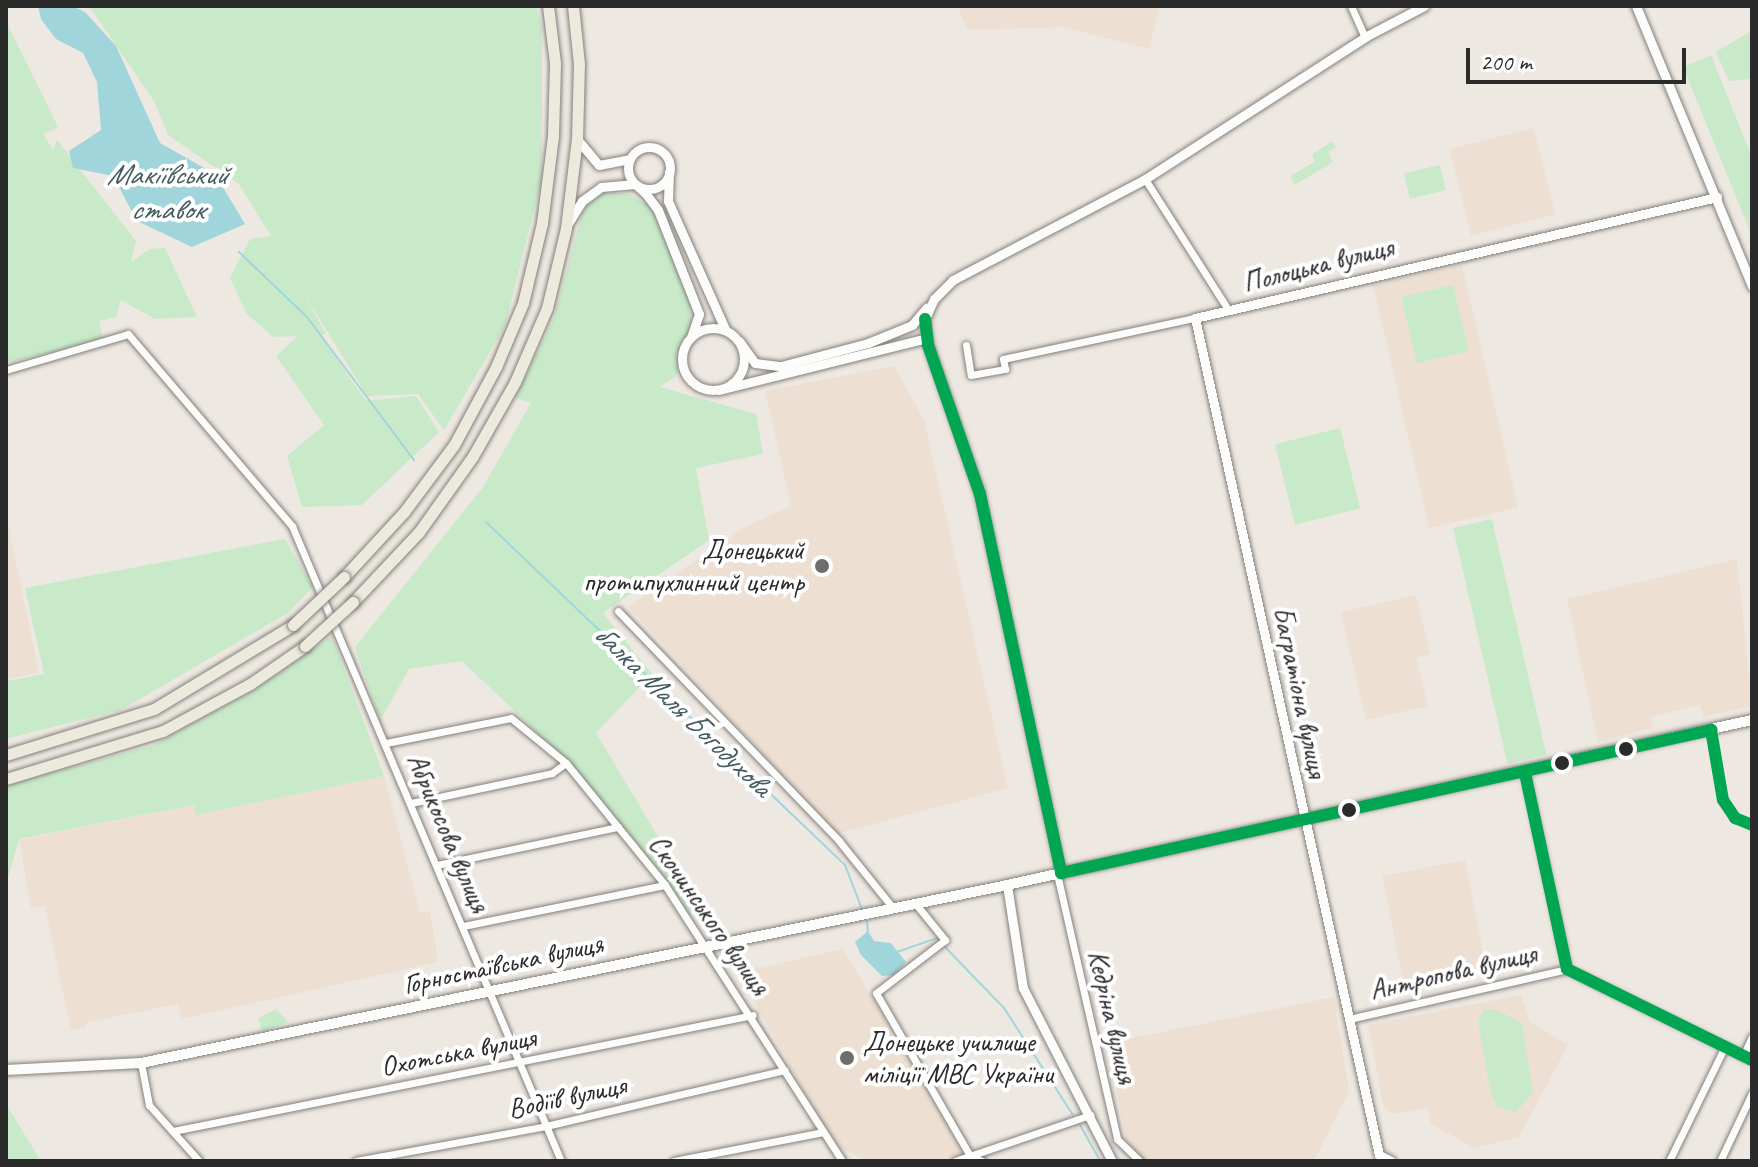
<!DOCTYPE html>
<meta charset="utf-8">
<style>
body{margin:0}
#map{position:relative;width:1758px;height:1167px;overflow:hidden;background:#eee8e2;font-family:Caveat,sans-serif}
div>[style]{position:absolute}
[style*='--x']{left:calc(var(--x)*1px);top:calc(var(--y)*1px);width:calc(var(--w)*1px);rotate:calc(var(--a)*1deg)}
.built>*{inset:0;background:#eddfd2;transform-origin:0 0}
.green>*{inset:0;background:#c8eac9;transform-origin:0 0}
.water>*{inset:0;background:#a0d6db}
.stream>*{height:2px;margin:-1px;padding:0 1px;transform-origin:1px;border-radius:1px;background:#a0d6db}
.roads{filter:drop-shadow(0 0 2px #83807d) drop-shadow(0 0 2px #83807d)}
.minor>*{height:7px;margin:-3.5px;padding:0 3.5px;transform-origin:3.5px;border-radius:3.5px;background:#fcfcfb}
.tertiary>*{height:9px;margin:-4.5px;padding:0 4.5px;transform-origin:4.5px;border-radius:4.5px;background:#fcfcfb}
.tertiary>.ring{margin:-4.5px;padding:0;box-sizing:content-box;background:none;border:9px solid #fcfcfb;border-radius:50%}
.secondary>*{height:10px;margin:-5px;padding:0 5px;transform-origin:5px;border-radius:5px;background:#fcfcfb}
.primary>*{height:11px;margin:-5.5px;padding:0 5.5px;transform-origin:5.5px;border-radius:5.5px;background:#eceadd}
.bridges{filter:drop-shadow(0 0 2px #83807d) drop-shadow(0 0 2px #83807d)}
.primary-bridge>*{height:11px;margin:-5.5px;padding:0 5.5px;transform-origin:5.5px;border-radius:5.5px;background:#eceadd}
.bus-1>*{height:12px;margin:-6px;padding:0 6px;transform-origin:6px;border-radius:6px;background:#00a651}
.dots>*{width:22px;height:22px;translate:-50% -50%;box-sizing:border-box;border:4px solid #fff;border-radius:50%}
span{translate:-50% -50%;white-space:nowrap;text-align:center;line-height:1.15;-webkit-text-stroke:8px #fff;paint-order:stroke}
.street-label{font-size:28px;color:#2b2b2b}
.poi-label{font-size:28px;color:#2b2b2b}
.right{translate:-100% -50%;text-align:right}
.left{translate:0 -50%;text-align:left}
.water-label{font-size:30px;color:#445c5f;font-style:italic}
.frame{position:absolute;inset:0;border:8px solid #2b2b2b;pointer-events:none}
.scale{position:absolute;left:1466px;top:48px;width:220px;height:36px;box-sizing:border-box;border:4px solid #2b2b2b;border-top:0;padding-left:10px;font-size:24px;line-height:28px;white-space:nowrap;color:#2b2b2b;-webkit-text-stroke:6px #fff;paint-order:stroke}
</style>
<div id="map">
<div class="built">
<i style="clip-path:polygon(958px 6px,1160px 6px,1149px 49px,1063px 27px,967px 30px)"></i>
<i style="left:1534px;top:128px;width:89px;height:87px;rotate:76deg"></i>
<i style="left:1462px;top:265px;width:249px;height:91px;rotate:77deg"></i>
<i style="clip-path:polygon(894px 366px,924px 420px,1008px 788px,836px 834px,628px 606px,747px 526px,791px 506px,765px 391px)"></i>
<i style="clip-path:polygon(6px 514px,39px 673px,6px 679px)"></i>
<i style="clip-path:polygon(1737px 559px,1752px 706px,1704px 717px,1700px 705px,1650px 717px,1653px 728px,1598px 742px,1567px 599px)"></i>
<i style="clip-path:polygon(1416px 595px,1430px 654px,1416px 658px,1428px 706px,1366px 720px,1341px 612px)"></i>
<i style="clip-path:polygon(384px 776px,420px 912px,430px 911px,438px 962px,182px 1019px,178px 1004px,87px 1022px,85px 1028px,71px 1030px,45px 906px,31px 908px,19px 840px,194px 805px,197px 815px)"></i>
<i style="left:1465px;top:860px;width:113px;height:84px;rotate:79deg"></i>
<i style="clip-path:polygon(843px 949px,966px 1156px,949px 1161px,866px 1161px,834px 1144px,738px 973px)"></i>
<i style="clip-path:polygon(1521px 995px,1530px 1021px,1568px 1045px,1519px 1137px,1474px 1148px,1431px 1124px,1428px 1109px,1392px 1114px,1384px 1109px,1368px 1025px)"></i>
<i style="clip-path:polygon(1334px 997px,1349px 1091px,1314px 1161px,1139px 1161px,1128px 1150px,1108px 1043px)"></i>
</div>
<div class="green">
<i style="clip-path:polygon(89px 6px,536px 6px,542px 26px,542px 178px,505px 326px,444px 430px,418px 394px,367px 396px,304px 294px,326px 334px,320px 335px,366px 401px,416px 396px,439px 432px,362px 505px,302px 507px,287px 456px,324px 425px,276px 356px,298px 336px,273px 337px,247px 314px,230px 278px,250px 239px,271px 236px,239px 184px,168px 135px,154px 101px)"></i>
<i style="clip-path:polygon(6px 21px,58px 127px,43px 134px,53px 150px,57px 140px,136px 241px,131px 262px,149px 249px,165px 248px,197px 317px,155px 319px,121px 300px,116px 317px,99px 321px,103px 339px,6px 363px)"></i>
<i style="clip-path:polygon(1751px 31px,1752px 79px,1729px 81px,1716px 52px)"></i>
<i style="clip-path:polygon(1711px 55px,1752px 157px,1752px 236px,1683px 67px)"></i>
<i style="clip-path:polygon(1332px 141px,1336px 147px,1328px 152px,1333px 162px,1295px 185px,1290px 176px,1315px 162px,1312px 155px)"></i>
<i style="left:1440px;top:165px;width:26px;height:37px;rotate:77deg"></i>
<i style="clip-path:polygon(600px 192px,629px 194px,652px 207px,686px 279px,692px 327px,676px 376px,660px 387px,756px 414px,763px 454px,696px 468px,709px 540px,603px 613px,652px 674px,596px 733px,705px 915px,689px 915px,569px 763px,462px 661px,409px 669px,380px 721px,355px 647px,483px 487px,531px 403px,515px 398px,554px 318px,583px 210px)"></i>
<i style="left:1453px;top:285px;width:68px;height:53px;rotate:77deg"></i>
<i style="left:1340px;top:428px;width:83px;height:67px;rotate:76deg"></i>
<i style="left:1492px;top:519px;width:242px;height:40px;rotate:77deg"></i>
<i style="clip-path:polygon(285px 539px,313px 587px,288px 613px,121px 710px,6px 739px,6px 681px,44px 674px,25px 588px)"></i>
<i style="clip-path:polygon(332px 636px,384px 776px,196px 815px,194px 805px,19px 839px,6px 885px,6px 785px,151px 746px,255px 690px)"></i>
<i style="clip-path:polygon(276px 1009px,288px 1022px,262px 1032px,258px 1018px)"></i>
<i style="clip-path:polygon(1495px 1009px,1522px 1023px,1533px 1093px,1516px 1112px,1497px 1107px,1490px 1091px,1478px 1021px,1484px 1010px)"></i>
<i style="clip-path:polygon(6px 1104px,41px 1161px,6px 1161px)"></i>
</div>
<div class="water">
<i style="clip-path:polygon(38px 6px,72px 6px,85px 12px,116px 46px,160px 143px,215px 174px,245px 224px,192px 247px,137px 221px,113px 176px,73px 168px,69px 151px,101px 130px,97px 82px,83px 53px,56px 39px,41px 19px)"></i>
<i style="clip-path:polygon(868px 931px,874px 941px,891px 943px,906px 962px,894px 975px,882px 976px,861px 955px,855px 942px)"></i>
</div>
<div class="stream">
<i style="--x:239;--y:252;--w:94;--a:43.7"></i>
<i style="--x:307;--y:317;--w:179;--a:53.2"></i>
<i style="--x:486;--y:522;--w:497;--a:43.7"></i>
<i style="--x:845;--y:865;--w:47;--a:68.9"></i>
<i style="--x:867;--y:921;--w:11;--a:85"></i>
<i style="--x:945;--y:947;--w:85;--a:46"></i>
<i style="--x:1004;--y:1008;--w:127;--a:57.2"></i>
<i style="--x:897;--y:952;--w:42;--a:-19.3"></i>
<i style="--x:1080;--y:1125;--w:41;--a:60.9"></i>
</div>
<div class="roads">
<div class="minor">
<i style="--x:1351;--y:6;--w:34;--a:66"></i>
<i style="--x:1145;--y:179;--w:156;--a:57.5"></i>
<i style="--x:966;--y:345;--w:30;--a:81"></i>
<i style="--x:971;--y:375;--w:35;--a:-10"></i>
<i style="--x:1005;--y:369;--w:10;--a:-101"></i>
<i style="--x:1003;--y:359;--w:196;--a:-12.1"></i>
<i style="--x:6;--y:370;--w:127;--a:-16.4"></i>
<i style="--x:128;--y:334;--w:253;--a:49.5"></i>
<i style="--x:292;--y:526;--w:690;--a:67.04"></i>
<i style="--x:618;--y:611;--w:319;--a:46.1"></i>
<i style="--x:839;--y:841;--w:86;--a:51.1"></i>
<i style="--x:386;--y:743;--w:127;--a:-11.3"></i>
<i style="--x:511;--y:718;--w:71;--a:39.3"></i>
<i style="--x:566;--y:763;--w:157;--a:50.9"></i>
<i style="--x:665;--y:885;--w:328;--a:57.3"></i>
<i style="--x:1525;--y:773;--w:200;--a:77.9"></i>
<i style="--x:1567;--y:969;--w:206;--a:26.2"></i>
<i style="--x:411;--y:803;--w:144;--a:-12"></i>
<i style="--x:552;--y:773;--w:17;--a:-36"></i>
<i style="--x:437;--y:865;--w:185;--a:-11.9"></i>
<i style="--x:1057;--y:874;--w:272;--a:77.2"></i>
<i style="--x:1117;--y:1139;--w:32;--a:44"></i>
<i style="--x:915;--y:903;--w:48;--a:51"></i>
<i style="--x:945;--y:940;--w:87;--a:142.5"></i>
<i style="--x:876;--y:993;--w:188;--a:60"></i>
<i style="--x:970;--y:1156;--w:13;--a:23"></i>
<i style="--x:463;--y:926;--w:206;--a:-11.5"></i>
<i style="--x:1349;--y:1019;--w:224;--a:-12.9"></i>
<i style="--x:1743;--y:1056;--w:21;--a:-65"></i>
<i style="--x:141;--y:1063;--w:43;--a:79.2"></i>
<i style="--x:149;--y:1105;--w:75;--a:48.2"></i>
<i style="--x:173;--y:1131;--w:591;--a:-11.31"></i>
<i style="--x:356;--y:1161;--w:193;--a:-10.4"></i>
<i style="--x:546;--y:1126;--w:245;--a:-13.2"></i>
<i style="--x:674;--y:1161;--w:152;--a:-11"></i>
<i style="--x:955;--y:1161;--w:143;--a:-18.8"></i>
<i style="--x:1669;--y:1161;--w:126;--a:-64"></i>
<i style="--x:1720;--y:1161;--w:75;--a:-64.8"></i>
</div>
<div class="tertiary">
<i style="--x:1636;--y:6;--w:303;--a:67.5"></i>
<i style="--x:577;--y:139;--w:34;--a:50"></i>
<i style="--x:599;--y:165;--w:31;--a:-11"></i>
<i class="ring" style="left:628px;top:147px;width:33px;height:33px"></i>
<i style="--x:669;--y:172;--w:29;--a:92"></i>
<i style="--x:668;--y:201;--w:140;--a:66"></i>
<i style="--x:567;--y:225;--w:28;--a:-58"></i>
<i style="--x:582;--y:201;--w:24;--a:-36"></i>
<i style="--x:601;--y:187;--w:34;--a:-5"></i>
<i style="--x:635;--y:184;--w:15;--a:42"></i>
<i style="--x:646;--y:194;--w:20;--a:53"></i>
<i style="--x:658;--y:210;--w:112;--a:68.5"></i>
<i style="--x:699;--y:314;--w:24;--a:109"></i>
<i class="ring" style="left:682px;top:328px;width:53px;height:53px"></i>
<i style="--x:739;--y:341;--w:27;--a:54"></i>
<i style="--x:755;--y:363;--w:26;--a:7"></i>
<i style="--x:781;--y:366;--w:90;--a:-14.8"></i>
<i style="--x:868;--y:343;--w:48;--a:-22.2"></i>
<i style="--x:912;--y:325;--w:23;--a:-50"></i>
<i style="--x:719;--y:390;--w:214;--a:-14"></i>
<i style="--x:1061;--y:873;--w:388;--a:-102.1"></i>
<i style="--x:980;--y:494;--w:158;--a:-109.2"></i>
<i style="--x:928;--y:345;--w:26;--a:-97"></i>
<i style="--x:925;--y:319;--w:22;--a:-66"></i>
<i style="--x:934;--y:299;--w:27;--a:-45"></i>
<i style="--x:953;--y:280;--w:217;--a:-27.7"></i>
<i style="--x:1145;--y:179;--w:262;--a:-32.8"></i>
<i style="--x:1365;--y:37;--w:67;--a:-27.7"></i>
<i style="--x:1007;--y:885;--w:104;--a:81.2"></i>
<i style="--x:1023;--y:988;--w:195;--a:62.8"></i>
<i style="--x:1391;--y:1161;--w:13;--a:-153"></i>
<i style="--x:1379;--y:1155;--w:857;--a:-102.4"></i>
<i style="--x:1195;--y:318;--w:536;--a:-13.05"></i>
</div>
<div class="secondary">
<i style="--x:6;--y:1070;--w:135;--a:-3"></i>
<i style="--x:141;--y:1063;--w:884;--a:-11.61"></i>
<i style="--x:1007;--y:885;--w:763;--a:-12.49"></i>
</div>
<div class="primary">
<i style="--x:344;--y:577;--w:88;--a:-47.3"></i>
<i style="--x:404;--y:512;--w:84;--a:-53.3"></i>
<i style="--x:454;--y:445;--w:89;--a:-61.7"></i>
<i style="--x:496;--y:367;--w:69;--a:-67.1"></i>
<i style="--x:523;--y:303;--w:82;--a:-76.6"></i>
<i style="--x:542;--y:223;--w:88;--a:-82.8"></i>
<i style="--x:553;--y:136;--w:73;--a:-88.4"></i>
<i style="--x:555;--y:63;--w:57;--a:-97"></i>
<i style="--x:353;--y:602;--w:96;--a:-46.7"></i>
<i style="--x:419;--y:532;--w:93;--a:-54.6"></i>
<i style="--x:473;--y:456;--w:85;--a:-60.4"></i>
<i style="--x:515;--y:382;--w:81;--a:-66.6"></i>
<i style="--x:547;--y:308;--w:82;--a:-76.6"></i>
<i style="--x:566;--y:228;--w:90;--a:-83"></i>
<i style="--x:577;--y:139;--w:75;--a:-88.5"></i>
<i style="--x:579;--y:64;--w:58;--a:-95.9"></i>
<i style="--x:6;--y:755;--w:155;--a:-17.3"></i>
<i style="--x:154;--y:709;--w:162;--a:-31.1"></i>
<i style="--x:6;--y:779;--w:164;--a:-17"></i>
<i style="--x:163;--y:731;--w:99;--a:-28.4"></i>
<i style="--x:250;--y:684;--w:67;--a:-34.6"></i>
</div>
</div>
<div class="bridges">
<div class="primary-bridge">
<i style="--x:293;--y:625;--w:70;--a:-43.3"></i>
<i style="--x:305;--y:646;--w:65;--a:-42.5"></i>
</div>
</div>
<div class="bus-1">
<i style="--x:925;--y:319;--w:26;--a:83"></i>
<i style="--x:928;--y:345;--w:158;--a:70.8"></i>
<i style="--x:980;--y:494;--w:388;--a:77.9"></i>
<i style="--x:1525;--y:773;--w:200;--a:77.9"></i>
<i style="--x:1567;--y:969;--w:206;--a:26.2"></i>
<i style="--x:1061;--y:873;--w:666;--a:-12.41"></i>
<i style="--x:1711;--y:730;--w:71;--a:80.3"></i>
<i style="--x:1723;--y:800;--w:22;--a:56"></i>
<i style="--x:1735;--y:818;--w:18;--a:22"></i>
</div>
<div class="dots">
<i style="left:822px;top:566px;background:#6f6d6b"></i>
<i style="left:1626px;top:749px;background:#2b2b2b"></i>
<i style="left:1562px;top:763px;background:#2b2b2b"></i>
<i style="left:1349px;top:810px;background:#2b2b2b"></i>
<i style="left:847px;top:1058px;background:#6f6d6b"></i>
</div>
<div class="street-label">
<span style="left:1318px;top:265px;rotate:-14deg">Полоцька вулиця</span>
<span style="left:1300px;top:692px;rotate:78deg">Багратіона вулиця</span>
<span style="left:448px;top:833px;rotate:67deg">Абрикосова вулиця</span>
<span style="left:709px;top:915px;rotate:55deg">Скочинського вулиця</span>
<span style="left:503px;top:964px;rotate:-12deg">Горностаївська вулиця</span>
<span style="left:1453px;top:972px;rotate:-13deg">Антропова вулиця</span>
<span style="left:1112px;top:1017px;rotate:77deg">Кедріна вулиця</span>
<span style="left:458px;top:1052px;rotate:-11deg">Охотська вулиця</span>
<span style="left:567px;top:1097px;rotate:-12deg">Водіїв вулиця</span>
</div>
<div class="poi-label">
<span class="right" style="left:804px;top:566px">Донецький<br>протипухлинний центр</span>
<span class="left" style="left:863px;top:1058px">Донецьке училище<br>міліції МВС України</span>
</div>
<div class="water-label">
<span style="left:167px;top:191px">Макіївський<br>ставок</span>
<span style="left:683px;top:710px;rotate:44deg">балка Маля Богодухова</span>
</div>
<div class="frame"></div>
<div class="scale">200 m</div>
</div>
